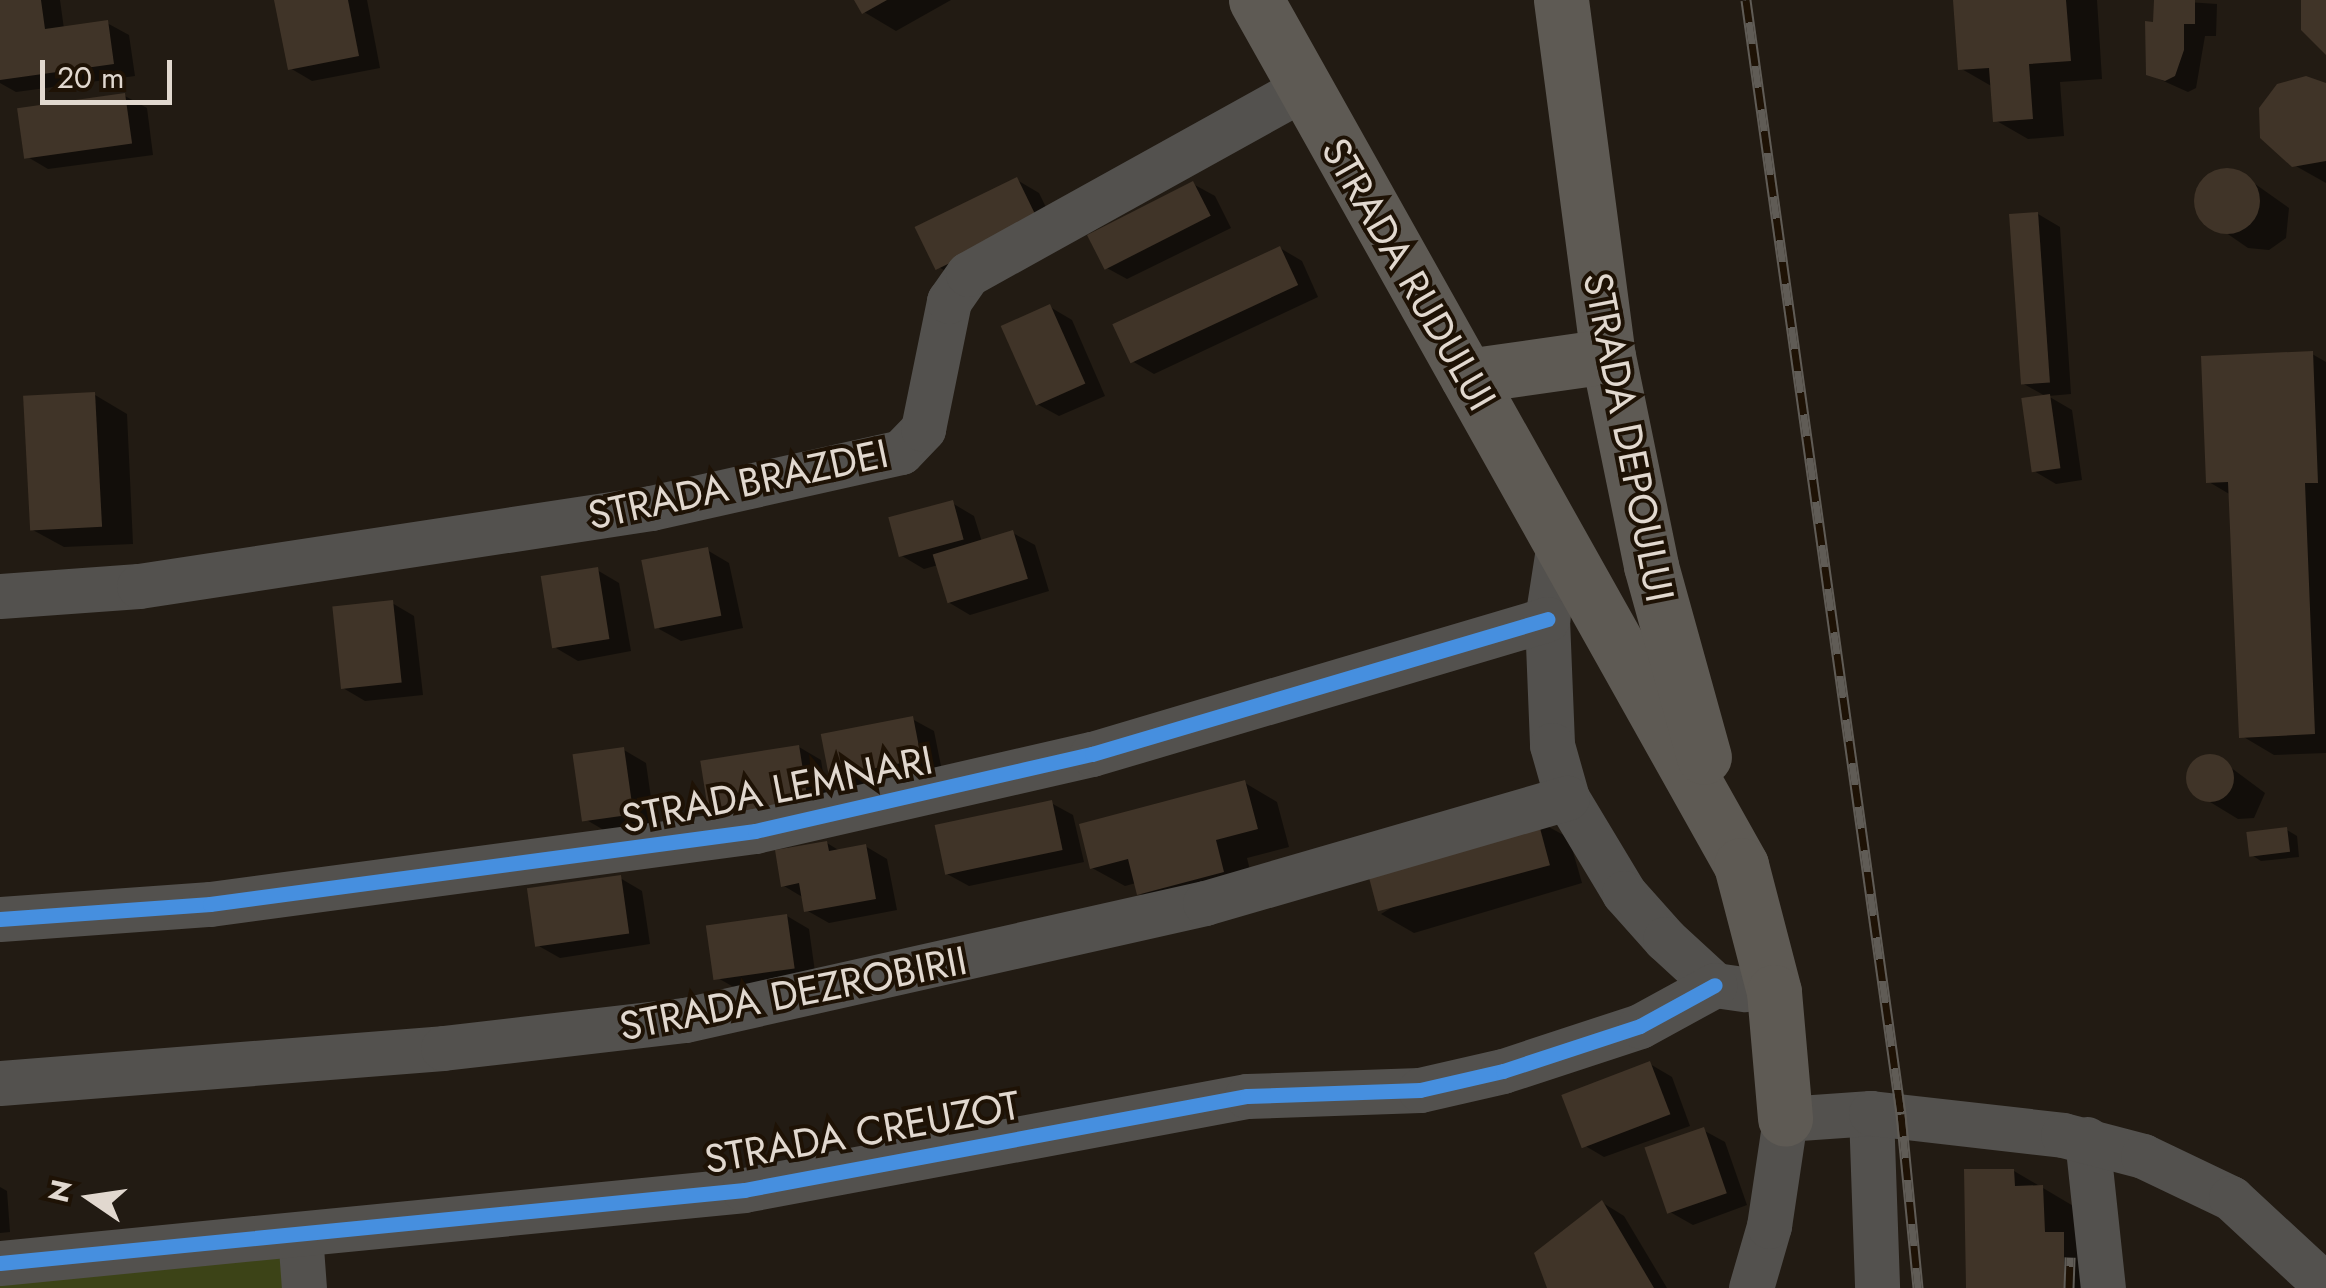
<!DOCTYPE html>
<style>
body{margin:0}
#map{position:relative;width:2326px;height:1288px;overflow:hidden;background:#221b13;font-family:Jost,sans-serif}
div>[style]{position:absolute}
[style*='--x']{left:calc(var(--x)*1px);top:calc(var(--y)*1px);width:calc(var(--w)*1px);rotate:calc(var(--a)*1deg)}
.green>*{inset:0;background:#3c4317}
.shadow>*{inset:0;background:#0007}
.building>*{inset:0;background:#403428;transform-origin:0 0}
.round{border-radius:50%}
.minor>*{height:45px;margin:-22.5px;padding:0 22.5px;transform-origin:22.5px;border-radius:22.5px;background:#53514e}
.major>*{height:55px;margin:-27.5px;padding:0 27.5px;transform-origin:27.5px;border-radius:27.5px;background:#5e5a54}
.rail>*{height:11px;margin-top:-5.5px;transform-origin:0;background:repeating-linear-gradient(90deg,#1e1205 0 22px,#605c56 0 44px);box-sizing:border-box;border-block:2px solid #605c56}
.cycleway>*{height:15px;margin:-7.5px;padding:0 7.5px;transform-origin:7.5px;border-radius:7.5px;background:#468fdf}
span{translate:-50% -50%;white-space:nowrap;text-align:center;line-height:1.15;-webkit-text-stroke:8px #1e1205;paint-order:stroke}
.street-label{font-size:40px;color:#e1d8cf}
.north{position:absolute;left:40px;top:1148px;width:100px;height:100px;-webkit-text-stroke:8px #1e1205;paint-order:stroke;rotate:283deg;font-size:28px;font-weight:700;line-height:40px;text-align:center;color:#e1d8cf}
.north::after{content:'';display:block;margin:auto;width:35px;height:45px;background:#e1d8cf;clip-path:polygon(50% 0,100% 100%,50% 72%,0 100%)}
.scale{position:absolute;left:40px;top:60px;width:132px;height:45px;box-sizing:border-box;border:5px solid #e1d8cf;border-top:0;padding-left:12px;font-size:30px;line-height:35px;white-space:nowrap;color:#e1d8cf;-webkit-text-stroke:8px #1e1205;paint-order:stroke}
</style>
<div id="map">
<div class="green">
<i style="clip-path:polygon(284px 1251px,290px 1288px,0 1288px,0 1281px)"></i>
</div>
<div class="shadow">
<i style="clip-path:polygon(0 0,60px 0,64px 29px,107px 23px,129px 35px,135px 76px,16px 92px,0 83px)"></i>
<i style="clip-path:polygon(277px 0,367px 0,380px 68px,312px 81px,290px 68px)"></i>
<i style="clip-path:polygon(857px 0,951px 0,896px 31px,864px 12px)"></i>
<i style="clip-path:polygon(1955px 0,2097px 0,2102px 79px,2060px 82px,2064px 136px,2028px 139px,1995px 120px,1993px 87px,1960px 68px)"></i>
<i style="clip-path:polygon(2157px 0,2217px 4px,2216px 36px,2205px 36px,2196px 88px,2188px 92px,2148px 74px)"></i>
<i style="clip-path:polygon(2292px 80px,2326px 85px,2326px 183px,2294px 165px,2268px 96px)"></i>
<i style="clip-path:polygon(125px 96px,147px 108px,153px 155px,48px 169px,26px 156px)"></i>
<i style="clip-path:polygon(2223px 170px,2241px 174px,2289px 208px,2286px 238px,2269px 250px,2248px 248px,2199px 214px,2200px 186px)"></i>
<i style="clip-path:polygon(1017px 180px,1039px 193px,1058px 232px,959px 279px,937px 266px)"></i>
<i style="clip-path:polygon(1193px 184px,1215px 196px,1231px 228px,1127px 279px,1105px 267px)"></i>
<i style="clip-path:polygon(2038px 214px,2060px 227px,2071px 394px,2048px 396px,2072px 410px,2082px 480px,2056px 484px,2034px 471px,2047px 397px,2022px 383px)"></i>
<i style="clip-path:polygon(1280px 248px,1302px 261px,1318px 297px,1154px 374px,1132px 361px)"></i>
<i style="clip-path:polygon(1050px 307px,1072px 320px,1105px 396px,1059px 416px,1037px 404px)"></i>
<i style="clip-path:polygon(2312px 354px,2326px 362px,2326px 753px,2274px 755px,2242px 736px,2231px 495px,2209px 482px)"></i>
<i style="clip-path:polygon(95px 395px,127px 414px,133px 544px,64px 547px,31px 529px)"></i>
<i style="clip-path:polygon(952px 503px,974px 516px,982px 542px,1013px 533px,1035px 545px,1049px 591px,970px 615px,948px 602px,938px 565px,924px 569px,902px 556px)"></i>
<i style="clip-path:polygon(707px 550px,729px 563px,743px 628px,681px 641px,659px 629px)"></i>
<i style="clip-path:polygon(597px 570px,619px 583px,631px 651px,578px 661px,556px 648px)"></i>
<i style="clip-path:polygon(392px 603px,414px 616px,423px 695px,365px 701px,343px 688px)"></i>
<i style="clip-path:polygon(912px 719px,934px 731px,942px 771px,854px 789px,832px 776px)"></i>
<i style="clip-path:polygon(799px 747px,821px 760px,830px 819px,734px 835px)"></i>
<i style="clip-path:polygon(624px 750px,646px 763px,655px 826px,607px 832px,585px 819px)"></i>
<i style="clip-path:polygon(2218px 758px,2265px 793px,2254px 818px,2238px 819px,2192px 791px,2189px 771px,2198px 760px)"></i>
<i style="clip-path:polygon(1245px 783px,1277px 802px,1289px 847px,1247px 858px,1255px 890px,1171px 912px,1139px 893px,1136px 883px,1125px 886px,1092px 868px)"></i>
<i style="clip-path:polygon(1051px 803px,1073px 815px,1084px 862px,969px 886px,947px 874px)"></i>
<i style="clip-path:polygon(1536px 820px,1569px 838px,1582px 883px,1414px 933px,1381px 914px)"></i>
<i style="clip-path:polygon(2287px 830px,2297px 836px,2299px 857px,2261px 861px,2250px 854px)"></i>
<i style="clip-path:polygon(827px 843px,840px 851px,865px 846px,887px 859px,897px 910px,829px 923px,806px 910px,804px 898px,784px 886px)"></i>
<i style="clip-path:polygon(620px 878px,642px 891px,650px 944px,560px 958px,537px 945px)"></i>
<i style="clip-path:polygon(787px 916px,809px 929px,816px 979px,739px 990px,716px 977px)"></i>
<i style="clip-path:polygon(1650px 1064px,1672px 1077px,1690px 1126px,1604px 1157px,1582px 1144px)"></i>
<i style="clip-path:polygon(1703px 1130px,1725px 1142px,1747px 1205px,1693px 1225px,1670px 1212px)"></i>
<i style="clip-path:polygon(2014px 1171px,2075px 1207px,2096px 1288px,1969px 1288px)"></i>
<i style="clip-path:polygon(0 1187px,7px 1191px,10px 1232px,0 1233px)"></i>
<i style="clip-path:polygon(1603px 1203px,1624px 1216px,1667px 1288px,1550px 1288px)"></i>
</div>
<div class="building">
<i style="clip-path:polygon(0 0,41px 0,45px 29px,108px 20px,114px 64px,0 80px)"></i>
<i style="clip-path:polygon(274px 0,348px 0,359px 56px,288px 70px)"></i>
<i style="clip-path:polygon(854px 0,887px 0,862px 14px)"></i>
<i style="clip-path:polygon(1953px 0,2066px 0,2071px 61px,2029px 64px,2033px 119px,1993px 122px,1989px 68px,1958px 70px)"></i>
<i style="clip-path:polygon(2154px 0,2195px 0,2195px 24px,2184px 24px,2184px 50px,2175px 76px,2165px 81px,2146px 75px,2145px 21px,2153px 22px)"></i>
<i style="clip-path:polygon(2301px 0,2326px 0,2326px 55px,2301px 30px)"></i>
<i style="clip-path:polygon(2306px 76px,2326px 83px,2326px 161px,2292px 167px,2260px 138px,2259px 108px,2277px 84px)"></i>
<i style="left:125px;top:93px;width:51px;height:109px;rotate:82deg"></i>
<i class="round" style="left:2194px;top:168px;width:66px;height:66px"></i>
<i style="left:1017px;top:177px;width:48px;height:114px;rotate:64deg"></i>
<i style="left:1193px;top:181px;width:39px;height:119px;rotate:63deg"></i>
<i style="left:2038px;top:212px;width:171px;height:29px;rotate:86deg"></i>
<i style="left:1280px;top:246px;width:43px;height:185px;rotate:65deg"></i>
<i style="left:1050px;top:304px;width:87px;height:54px;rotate:66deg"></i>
<i style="clip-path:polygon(2313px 351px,2318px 483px,2305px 483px,2315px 734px,2239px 738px,2228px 482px,2206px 483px,2201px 356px)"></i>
<i style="left:95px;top:392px;width:135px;height:72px;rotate:87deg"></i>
<i style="left:2050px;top:394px;width:75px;height:29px;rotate:82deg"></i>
<i style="left:953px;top:500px;width:41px;height:67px;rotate:75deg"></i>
<i style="left:1013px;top:530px;width:51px;height:84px;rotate:73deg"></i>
<i style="left:708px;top:547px;width:70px;height:68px;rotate:79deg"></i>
<i style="left:598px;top:567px;width:73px;height:58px;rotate:81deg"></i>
<i style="left:393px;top:600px;width:83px;height:61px;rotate:84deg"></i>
<i style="left:913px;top:716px;width:44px;height:94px;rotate:79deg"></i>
<i style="left:799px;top:745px;width:64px;height:100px;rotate:81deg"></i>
<i style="left:624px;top:747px;width:68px;height:52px;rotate:82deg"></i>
<i class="round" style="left:2186px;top:754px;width:48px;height:48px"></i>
<i style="clip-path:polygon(1245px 780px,1258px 829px,1216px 840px,1224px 872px,1137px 895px,1128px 859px,1090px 869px,1079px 824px)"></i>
<i style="left:1052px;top:800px;width:51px;height:120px;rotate:78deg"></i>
<i style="left:1537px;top:817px;width:50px;height:178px;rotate:75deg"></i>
<i style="left:2287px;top:827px;width:25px;height:41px;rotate:83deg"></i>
<i style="clip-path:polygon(827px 841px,829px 851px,866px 844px,876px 899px,804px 912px,799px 883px,781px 887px,775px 850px)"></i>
<i style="left:621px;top:875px;width:59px;height:95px;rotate:82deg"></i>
<i style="left:787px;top:914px;width:55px;height:82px;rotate:82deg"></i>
<i style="left:1650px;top:1061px;width:57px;height:95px;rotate:69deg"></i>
<i style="left:1704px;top:1127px;width:70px;height:63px;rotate:71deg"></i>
<i style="clip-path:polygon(1964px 1169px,2014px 1169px,2015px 1186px,2043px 1185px,2045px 1232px,2064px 1232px,2064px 1288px,1966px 1288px)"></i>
<i style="clip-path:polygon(1602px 1200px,1654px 1288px,1547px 1288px,1534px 1253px)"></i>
</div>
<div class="minor">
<i style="--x:1558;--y:549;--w:71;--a:98.9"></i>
<i style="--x:1547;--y:619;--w:126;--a:87.7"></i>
<i style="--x:1552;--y:745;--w:55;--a:74.2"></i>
<i style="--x:1567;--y:798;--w:111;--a:59"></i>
<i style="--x:1624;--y:893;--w:62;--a:48.3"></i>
<i style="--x:1665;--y:939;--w:68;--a:42.6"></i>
<i style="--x:1715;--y:985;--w:30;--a:8"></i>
<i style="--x:0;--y:596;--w:139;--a:-4.1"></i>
<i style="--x:139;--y:586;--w:518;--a:-8.66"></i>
<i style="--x:651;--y:508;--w:256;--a:-12.6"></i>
<i style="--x:901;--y:452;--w:32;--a:-46"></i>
<i style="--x:923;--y:429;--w:131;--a:-78.5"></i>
<i style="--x:949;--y:301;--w:33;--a:-55"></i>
<i style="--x:968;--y:274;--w:384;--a:-29"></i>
<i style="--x:0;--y:919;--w:211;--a:-4.1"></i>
<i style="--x:210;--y:904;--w:550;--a:-7.63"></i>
<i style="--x:755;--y:831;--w:346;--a:-12.9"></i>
<i style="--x:1092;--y:754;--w:475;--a:-16.5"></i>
<i style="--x:0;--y:1083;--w:444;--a:-4.5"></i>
<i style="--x:443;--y:1048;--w:244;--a:-6.6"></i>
<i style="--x:685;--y:1020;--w:533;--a:-12.68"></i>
<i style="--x:1205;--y:903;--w:377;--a:-16.2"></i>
<i style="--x:1871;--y:1113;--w:175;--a:88"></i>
<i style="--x:2087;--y:1139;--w:150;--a:83.9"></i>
<i style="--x:300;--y:1234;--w:54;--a:85.8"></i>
<i style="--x:0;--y:1263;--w:748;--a:-5.6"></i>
<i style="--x:744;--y:1190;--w:512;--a:-10.59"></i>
<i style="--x:1247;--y:1096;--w:173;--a:-2"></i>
<i style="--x:1420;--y:1090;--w:85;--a:-12.9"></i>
<i style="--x:1503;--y:1071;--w:144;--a:-18.2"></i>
<i style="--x:1640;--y:1026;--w:85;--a:-28.7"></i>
<i style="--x:1751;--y:1288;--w:65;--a:-73.8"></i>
<i style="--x:1769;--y:1226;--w:108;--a:-81.5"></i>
<i style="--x:1785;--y:1119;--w:86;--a:-4"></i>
<i style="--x:1871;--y:1113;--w:193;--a:6.5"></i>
<i style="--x:2063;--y:1135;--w:83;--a:14.7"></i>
<i style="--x:2143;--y:1156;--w:98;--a:25.5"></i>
<i style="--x:2231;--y:1198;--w:129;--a:42.8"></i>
</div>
<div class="major">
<i style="--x:1256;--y:0;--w:992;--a:60.72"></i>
<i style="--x:1741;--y:865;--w:131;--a:75.4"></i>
<i style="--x:1774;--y:992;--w:127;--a:85"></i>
<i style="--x:1561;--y:0;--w:359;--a:82.5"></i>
<i style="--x:1608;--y:356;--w:214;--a:78.4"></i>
<i style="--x:1651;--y:566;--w:198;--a:74.5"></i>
<i style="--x:1467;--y:376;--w:142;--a:-8.1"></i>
</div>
<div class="rail">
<i style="--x:1746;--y:0;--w:1125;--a:82.08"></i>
<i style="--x:1901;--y:1114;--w:175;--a:84.4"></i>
<i style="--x:2069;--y:1288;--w:31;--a:-88"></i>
</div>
<div class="cycleway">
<i style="--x:0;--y:919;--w:211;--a:-4.1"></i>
<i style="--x:210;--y:904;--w:550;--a:-7.63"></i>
<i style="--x:755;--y:831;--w:346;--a:-12.9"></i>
<i style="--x:1092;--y:754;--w:475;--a:-16.5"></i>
<i style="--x:0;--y:1263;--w:748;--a:-5.6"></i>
<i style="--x:744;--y:1190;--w:512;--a:-10.59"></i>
<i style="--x:1247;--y:1096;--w:173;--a:-2"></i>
<i style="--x:1420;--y:1090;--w:85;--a:-12.9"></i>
<i style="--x:1503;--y:1071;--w:144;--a:-18.2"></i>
<i style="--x:1640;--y:1026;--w:85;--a:-28.7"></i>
</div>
<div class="street-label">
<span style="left:1409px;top:274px;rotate:60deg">STRADA RUDULUI</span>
<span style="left:1629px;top:437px;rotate:79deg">STRADA DEPOULUI</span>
<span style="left:738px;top:484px;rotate:-12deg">STRADA BRAZDEI</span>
<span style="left:777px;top:789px;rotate:-11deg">STRADA LEMNARI</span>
<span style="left:793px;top:993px;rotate:-11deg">STRADA DEZROBIRII</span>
<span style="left:862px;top:1132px;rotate:-10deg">STRADA CREUZOT</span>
</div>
<div class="north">N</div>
<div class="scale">20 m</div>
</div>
